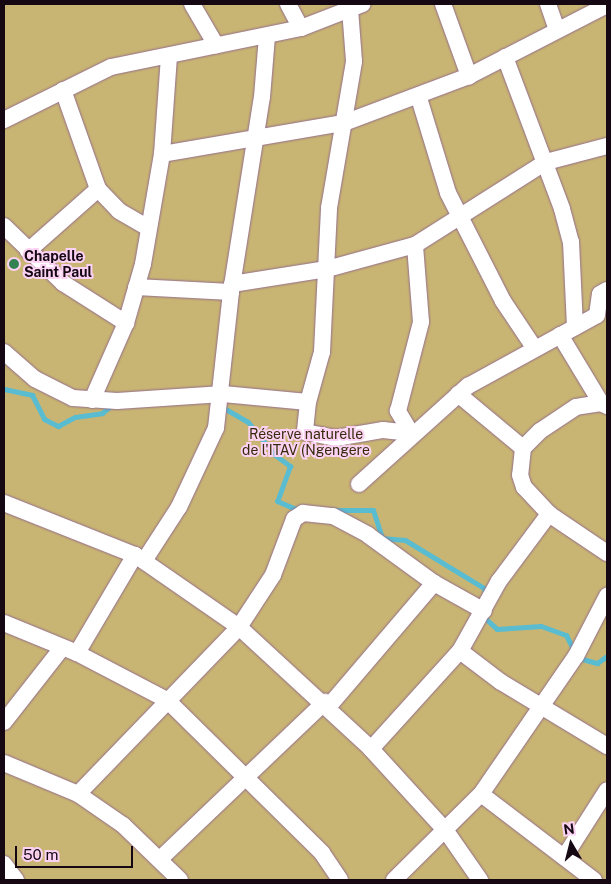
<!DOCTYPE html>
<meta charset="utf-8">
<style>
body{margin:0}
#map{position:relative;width:611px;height:884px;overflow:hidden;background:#efc5e6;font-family:"Public Sans",sans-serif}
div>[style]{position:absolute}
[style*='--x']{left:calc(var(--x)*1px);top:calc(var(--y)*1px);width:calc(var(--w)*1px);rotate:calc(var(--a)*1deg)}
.green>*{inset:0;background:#c9b573;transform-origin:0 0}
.stream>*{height:5px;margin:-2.5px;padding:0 2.5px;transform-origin:2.5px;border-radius:2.5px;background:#59bcd0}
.roads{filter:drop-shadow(0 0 1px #946e8c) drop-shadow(0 0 1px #946e8c)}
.minor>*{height:16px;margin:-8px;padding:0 8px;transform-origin:8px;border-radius:8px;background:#fff}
.dots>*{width:14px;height:14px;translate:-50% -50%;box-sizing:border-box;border:2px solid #fcd2f4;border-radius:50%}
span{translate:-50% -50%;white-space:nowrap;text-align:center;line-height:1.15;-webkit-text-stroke:4px #fcd2f4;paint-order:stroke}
.poi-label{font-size:14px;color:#150813;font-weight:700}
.left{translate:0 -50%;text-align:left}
.park-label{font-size:14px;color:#342b0a}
.frame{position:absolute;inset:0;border:5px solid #150813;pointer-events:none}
.north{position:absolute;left:546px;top:819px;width:50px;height:50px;-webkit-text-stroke:4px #fcd2f4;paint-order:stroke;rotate:352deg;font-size:14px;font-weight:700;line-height:20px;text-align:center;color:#150813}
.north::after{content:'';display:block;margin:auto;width:18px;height:22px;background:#150813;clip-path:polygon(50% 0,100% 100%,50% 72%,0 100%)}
.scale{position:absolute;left:15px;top:846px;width:118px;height:22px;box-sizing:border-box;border:2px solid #150813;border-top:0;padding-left:6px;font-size:15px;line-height:18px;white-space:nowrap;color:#150813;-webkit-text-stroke:4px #fcd2f4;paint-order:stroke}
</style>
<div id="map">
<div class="green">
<i style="left:4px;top:4px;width:603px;height:876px"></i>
</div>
<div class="stream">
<i style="--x:4;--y:389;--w:29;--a:12"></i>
<i style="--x:32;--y:395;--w:27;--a:63"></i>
<i style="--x:44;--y:419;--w:16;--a:27"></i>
<i style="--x:58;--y:426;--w:19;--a:-28"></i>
<i style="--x:75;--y:417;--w:27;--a:-8"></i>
<i style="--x:102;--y:413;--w:14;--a:-39"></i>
<i style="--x:222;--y:407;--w:30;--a:30"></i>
<i style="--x:248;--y:422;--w:43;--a:50.7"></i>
<i style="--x:275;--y:455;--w:19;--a:36"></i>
<i style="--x:290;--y:466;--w:37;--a:110"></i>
<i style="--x:277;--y:501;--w:26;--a:23"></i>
<i style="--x:334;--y:510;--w:39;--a:0"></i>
<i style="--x:373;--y:510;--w:29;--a:72"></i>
<i style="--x:382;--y:538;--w:23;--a:5"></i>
<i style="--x:405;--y:540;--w:92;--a:31.3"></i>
<i style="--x:484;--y:588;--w:9;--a:77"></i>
<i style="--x:485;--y:618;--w:16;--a:43"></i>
<i style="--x:497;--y:629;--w:44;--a:-3.9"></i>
<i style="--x:541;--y:626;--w:27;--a:20"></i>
<i style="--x:566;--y:635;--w:18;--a:63"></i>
<i style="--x:579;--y:658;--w:19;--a:16"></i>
<i style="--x:597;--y:663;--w:12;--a:-35"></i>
</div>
<div class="roads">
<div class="minor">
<i style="--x:192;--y:4;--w:48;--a:59.7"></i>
<i style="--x:288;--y:4;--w:27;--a:62"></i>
<i style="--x:443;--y:4;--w:77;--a:70.1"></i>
<i style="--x:548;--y:4;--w:24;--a:71"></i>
<i style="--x:505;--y:57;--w:162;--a:69.4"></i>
<i style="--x:562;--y:209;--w:34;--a:75"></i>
<i style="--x:571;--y:242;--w:85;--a:87.3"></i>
<i style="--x:63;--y:90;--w:105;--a:70.5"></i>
<i style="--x:98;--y:189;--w:30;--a:46"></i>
<i style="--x:119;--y:211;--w:32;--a:30"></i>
<i style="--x:419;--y:98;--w:99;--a:73"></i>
<i style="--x:448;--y:193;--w:121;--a:63"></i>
<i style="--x:503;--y:301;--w:54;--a:56.3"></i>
<i style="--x:4;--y:120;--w:119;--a:-26.4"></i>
<i style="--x:111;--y:67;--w:194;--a:-11.6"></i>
<i style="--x:301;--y:28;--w:66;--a:-21.2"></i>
<i style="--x:162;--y:154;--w:185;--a:-9.7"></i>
<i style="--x:344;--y:123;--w:134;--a:-20.6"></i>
<i style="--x:469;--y:76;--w:155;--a:-27.2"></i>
<i style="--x:4;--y:226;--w:82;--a:44"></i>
<i style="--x:63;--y:283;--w:75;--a:32.4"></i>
<i style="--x:28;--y:251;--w:94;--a:-41.5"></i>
<i style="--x:232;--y:284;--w:96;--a:-9"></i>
<i style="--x:327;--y:269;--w:91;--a:-15.3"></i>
<i style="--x:415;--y:245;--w:155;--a:-32.4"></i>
<i style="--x:546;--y:162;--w:63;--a:-14.7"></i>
<i style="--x:136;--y:287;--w:95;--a:3"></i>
<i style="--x:560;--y:335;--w:79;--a:58.9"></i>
<i style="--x:601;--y:403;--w:7;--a:27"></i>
<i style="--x:4;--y:352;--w:41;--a:41.1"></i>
<i style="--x:35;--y:379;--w:42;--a:26.6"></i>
<i style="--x:73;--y:398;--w:44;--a:3.9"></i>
<i style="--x:117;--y:401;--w:106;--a:-3.8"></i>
<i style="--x:223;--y:394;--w:85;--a:5.4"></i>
<i style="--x:308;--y:402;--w:30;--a:96"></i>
<i style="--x:305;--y:432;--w:32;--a:11"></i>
<i style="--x:336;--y:438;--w:48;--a:-9.7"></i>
<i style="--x:383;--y:430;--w:28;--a:6"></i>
<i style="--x:458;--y:394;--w:85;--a:39.7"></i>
<i style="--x:92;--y:400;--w:84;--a:-66.2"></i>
<i style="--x:126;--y:323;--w:61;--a:-73.9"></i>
<i style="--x:143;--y:264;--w:112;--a:-80.2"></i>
<i style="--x:162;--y:154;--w:98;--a:-85.9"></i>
<i style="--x:308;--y:402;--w:52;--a:-74.4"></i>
<i style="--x:322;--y:352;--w:144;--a:-87.2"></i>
<i style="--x:329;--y:208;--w:149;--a:-80.3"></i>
<i style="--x:354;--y:61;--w:52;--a:-94.4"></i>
<i style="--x:601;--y:403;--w:25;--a:171"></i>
<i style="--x:576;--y:407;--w:43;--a:146.3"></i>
<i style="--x:540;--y:431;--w:24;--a:135"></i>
<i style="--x:523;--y:448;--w:27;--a:96"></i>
<i style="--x:520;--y:475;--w:13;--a:72"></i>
<i style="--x:524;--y:487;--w:37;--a:47"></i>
<i style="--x:549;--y:514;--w:70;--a:33.9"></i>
<i style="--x:411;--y:433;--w:26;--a:-121"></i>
<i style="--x:398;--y:411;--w:92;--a:-75.5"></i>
<i style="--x:421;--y:322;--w:77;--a:-94.5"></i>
<i style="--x:359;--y:484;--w:147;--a:-42"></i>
<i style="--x:468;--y:386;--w:147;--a:-28.8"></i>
<i style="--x:597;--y:315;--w:21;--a:-82"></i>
<i style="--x:600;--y:294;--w:8;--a:-30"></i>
<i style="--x:4;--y:503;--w:141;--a:21.7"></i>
<i style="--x:135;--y:555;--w:126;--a:34.7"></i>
<i style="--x:239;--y:627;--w:180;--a:42.7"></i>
<i style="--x:371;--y:749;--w:111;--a:47.6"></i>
<i style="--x:446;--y:831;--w:60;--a:55.2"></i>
<i style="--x:144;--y:561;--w:64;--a:-57.1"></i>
<i style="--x:179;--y:507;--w:87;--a:-64.9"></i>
<i style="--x:216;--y:428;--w:137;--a:-83.7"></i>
<i style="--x:231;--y:292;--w:197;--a:-81"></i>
<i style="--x:262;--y:97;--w:61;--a:-85.3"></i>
<i style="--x:4;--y:623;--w:79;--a:22.3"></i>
<i style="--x:77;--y:653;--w:102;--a:27.6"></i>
<i style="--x:167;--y:700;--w:218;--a:44.6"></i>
<i style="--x:322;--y:853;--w:32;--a:56"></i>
<i style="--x:460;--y:651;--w:51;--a:37.1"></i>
<i style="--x:501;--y:682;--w:124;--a:31.1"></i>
<i style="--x:77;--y:653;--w:114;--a:-59.4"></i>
<i style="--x:329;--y:706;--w:162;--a:-49.5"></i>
<i style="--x:4;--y:722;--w:94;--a:-51.9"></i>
<i style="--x:371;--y:749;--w:132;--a:-47.8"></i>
<i style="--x:460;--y:651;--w:80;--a:-60.9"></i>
<i style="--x:499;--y:581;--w:84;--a:-53.3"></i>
<i style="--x:4;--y:763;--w:80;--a:22.7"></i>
<i style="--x:78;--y:794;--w:55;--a:34.6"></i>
<i style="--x:123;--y:825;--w:79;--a:44"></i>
<i style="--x:78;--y:794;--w:232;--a:-46"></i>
<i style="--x:239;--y:627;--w:62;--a:-56.8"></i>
<i style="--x:273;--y:575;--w:60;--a:-69.4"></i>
<i style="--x:294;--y:519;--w:11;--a:-34"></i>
<i style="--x:303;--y:513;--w:30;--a:6"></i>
<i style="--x:333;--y:516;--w:40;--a:28"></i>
<i style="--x:368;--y:535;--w:82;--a:36"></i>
<i style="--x:434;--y:583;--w:57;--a:29.2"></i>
<i style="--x:481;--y:794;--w:142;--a:37.3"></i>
<i style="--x:565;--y:856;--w:78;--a:-57.5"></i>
<i style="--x:160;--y:859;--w:228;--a:-43.6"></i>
<i style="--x:4;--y:864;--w:20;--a:53"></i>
<i style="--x:394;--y:880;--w:122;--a:-44.7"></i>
<i style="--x:481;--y:794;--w:168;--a:-55.5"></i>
<i style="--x:576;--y:656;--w:68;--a:-62.7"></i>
</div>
</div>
<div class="dots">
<i style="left:14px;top:264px;background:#348251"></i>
</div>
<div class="poi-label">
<span class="left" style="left:24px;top:264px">Chapelle<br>Saint Paul</span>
</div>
<div class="park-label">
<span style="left:306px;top:442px">Réserve naturelle<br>de l'ITAV (Ngengere</span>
</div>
<div class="frame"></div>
<div class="north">N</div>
<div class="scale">50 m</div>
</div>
